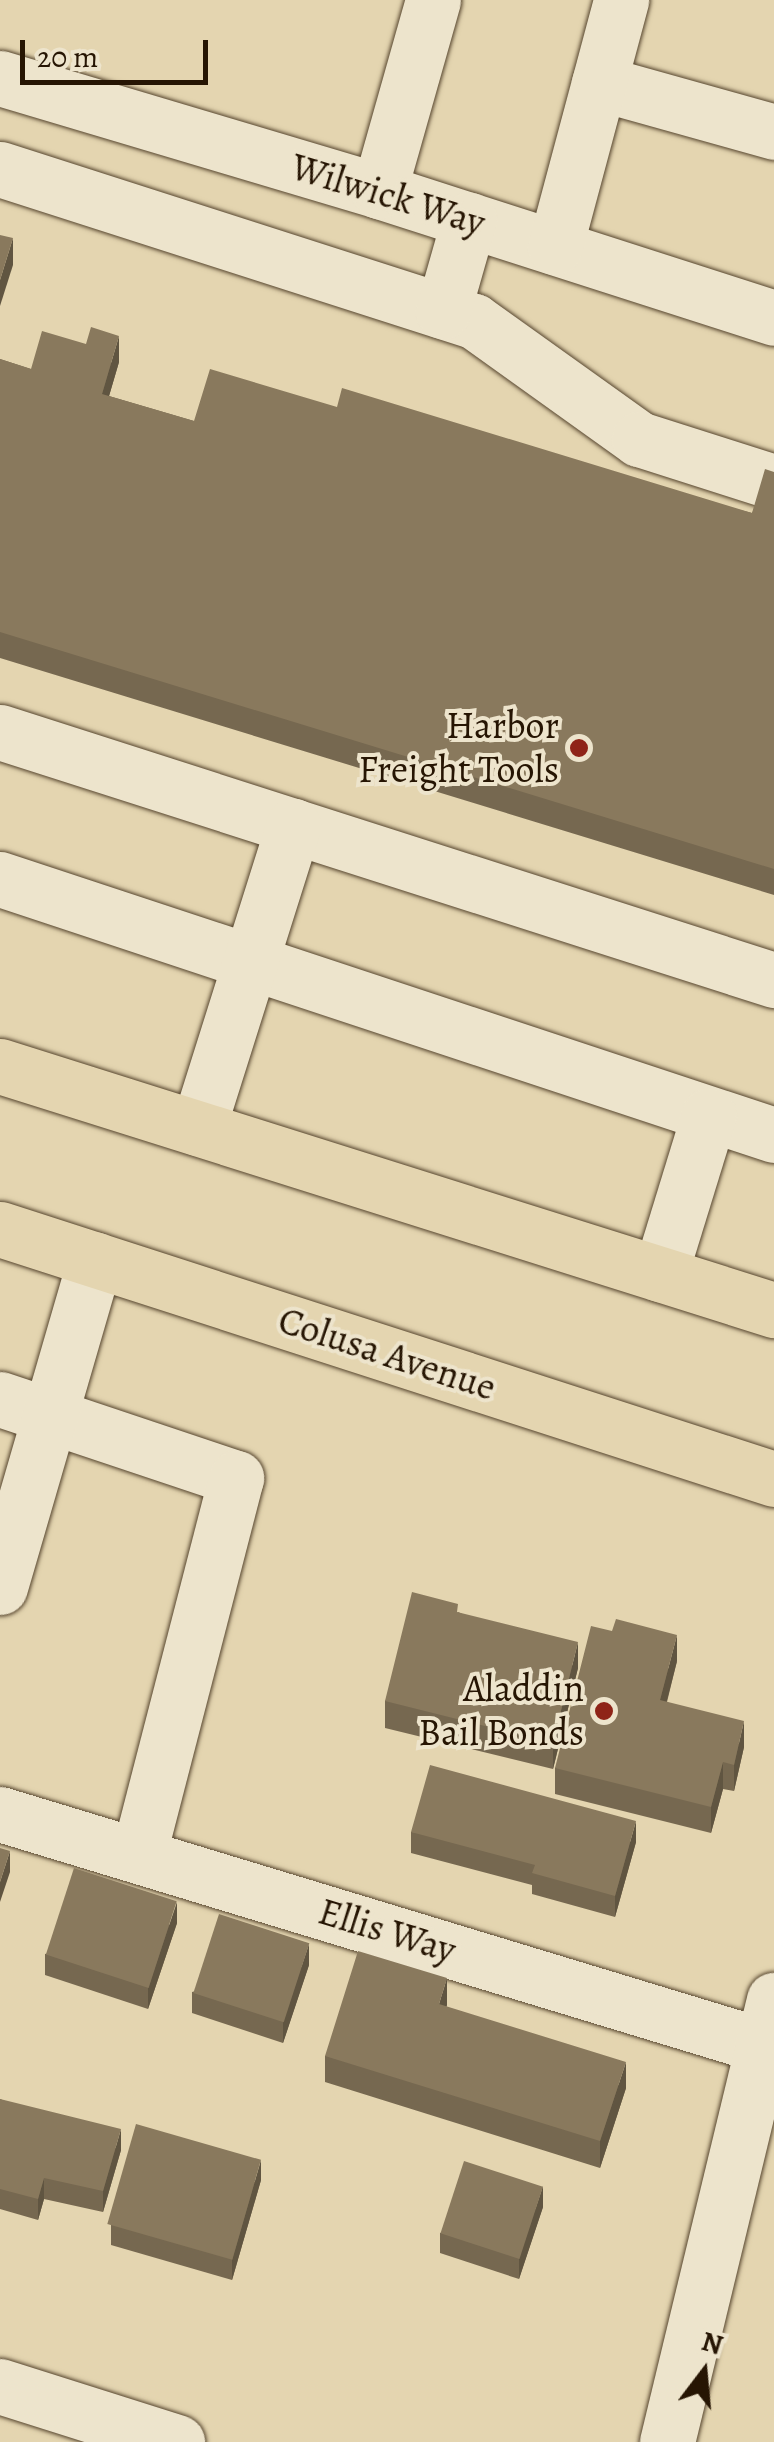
<!DOCTYPE html>
<style>
body{margin:0}
#map{position:relative;width:774px;height:2442px;overflow:hidden;background:#e4d5b0;font-family:Alegreya,serif}
div>[style]{position:absolute}
[style*='--x']{left:calc(var(--x)*1px);top:calc(var(--y)*1px);width:calc(var(--w)*1px);rotate:calc(var(--a)*1deg)}
.roads{filter:drop-shadow(0 0 2px #56452e) drop-shadow(0 0 2px #56452e)}
.minor>*{height:55px;margin:-27.5px;padding:0 27.5px;transform-origin:27.5px;border-radius:27.5px;background:#ede4cc}
.highway>*{height:55px;margin:-27.5px;padding:0 27.5px;transform-origin:27.5px;border-radius:27.5px;background:#e4d5b0}
.wall>*{inset:0;background:#766850}
.shaded-wall>*{inset:0;background:#605541}
.building>*{inset:0;background:#89795d;transform-origin:0 0}
.dots>*{width:28px;height:28px;translate:-50% -50%;box-sizing:border-box;border:5px solid #ede4cc;border-radius:50%}
span{translate:-50% -50%;white-space:nowrap;text-align:center;line-height:1.15;-webkit-text-stroke:8px #ede4cc;paint-order:stroke}
.street-label{font-size:38px;color:#261503}
.poi-label{font-size:38px;color:#261503}
.right{translate:-100% -50%;text-align:right}
.north{position:absolute;left:654px;top:2322px;width:100px;height:100px;-webkit-text-stroke:8px #ede4cc;paint-order:stroke;rotate:16deg;font-size:28px;font-weight:700;line-height:40px;text-align:center;color:#261503}
.north::after{content:'';display:block;margin:auto;width:35px;height:45px;background:#261503;clip-path:polygon(50% 0,100% 100%,50% 72%,0 100%)}
.scale{position:absolute;left:20px;top:40px;width:188px;height:45px;box-sizing:border-box;border:5px solid #261503;border-top:0;padding-left:12px;font-size:30px;line-height:35px;white-space:nowrap;color:#261503;-webkit-text-stroke:8px #ede4cc;paint-order:stroke}
</style>
<div id="map">
<div class="roads">
<div class="minor">
<i style="--x:0;--y:78;--w:395;--a:16.6"></i>
<i style="--x:379;--y:191;--w:415;--a:17.8"></i>
<i style="--x:599;--y:83;--w:182;--a:15.6"></i>
<i style="--x:0;--y:169;--w:498;--a:17.8"></i>
<i style="--x:474;--y:321;--w:203;--a:35.6"></i>
<i style="--x:639;--y:439;--w:142;--a:17.7"></i>
<i style="--x:379;--y:191;--w:198;--a:-74.2"></i>
<i style="--x:555;--y:247;--w:256;--a:-75"></i>
<i style="--x:443;--y:311;--w:95;--a:-74.1"></i>
<i style="--x:0;--y:732;--w:813;--a:17.77"></i>
<i style="--x:0;--y:879;--w:815;--a:18.3"></i>
<i style="--x:198;--y:1128;--w:317;--a:-72.5"></i>
<i style="--x:660;--y:1274;--w:166;--a:-72.9"></i>
<i style="--x:0;--y:1399;--w:249;--a:18.5"></i>
<i style="--x:236;--y:1478;--w:390;--a:104.5"></i>
<i style="--x:0;--y:1587;--w:341;--a:-73.8"></i>
<i style="--x:0;--y:1814;--w:809;--a:16.89"></i>
<i style="--x:0;--y:2386;--w:186;--a:17.6"></i>
<i style="--x:667;--y:2442;--w:455;--a:-76.4"></i>
</div>
<div class="highway">
<i style="--x:0;--y:1066;--w:812;--a:17.5"></i>
<i style="--x:0;--y:1229;--w:813;--a:17.9"></i>
</div>
</div>
<div class="wall">
<i style="clip-path:polygon(0 359px,31px 369px,119px 362px,109px 396px,194px 421px,337px 407px,752px 513px,774px 472px,774px 895px,0 658px)"></i>
<i style="clip-path:polygon(458px 1612px,578px 1668px,553px 1769px,385px 1728px,385px 1701px)"></i>
<i style="clip-path:polygon(677px 1661px,667px 1702px,744px 1747px,734px 1791px,723px 1789px,711px 1833px,555px 1794px,555px 1768px)"></i>
<i style="clip-path:polygon(411px 1832px,636px 1842px,615px 1917px,532px 1894px,532px 1885px,411px 1853px)"></i>
<i style="clip-path:polygon(177px 1923px,148px 2009px,45px 1975px,45px 1954px)"></i>
<i style="clip-path:polygon(309px 1965px,283px 2043px,192px 2013px,192px 1992px)"></i>
<i style="clip-path:polygon(447px 2005px,446px 2007px,626px 2088px,600px 2168px,325px 2082px,325px 2056px)"></i>
<i style="clip-path:polygon(0 2099px,121px 2150px,103px 2212px,44px 2199px,38px 2220px,0 2209px)"></i>
<i style="clip-path:polygon(261px 2180px,232px 2280px,111px 2245px,111px 2225px)"></i>
<i style="clip-path:polygon(543px 2207px,519px 2279px,440px 2253px,440px 2233px)"></i>
</div>
<div class="shaded-wall">
<i style="clip-path:polygon(13px 238px,13px 265px,0 306px,0 280px)"></i>
<i style="clip-path:polygon(119px 336px,119px 362px,102px 420px,102px 394px)"></i>
<i style="clip-path:polygon(677px 1635px,677px 1661px,660px 1727px,660px 1700px)"></i>
<i style="clip-path:polygon(578px 1642px,578px 1668px,553px 1769px,553px 1743px)"></i>
<i style="clip-path:polygon(744px 1721px,744px 1747px,734px 1791px,734px 1765px)"></i>
<i style="clip-path:polygon(723px 1762px,723px 1789px,711px 1833px,711px 1807px)"></i>
<i style="clip-path:polygon(636px 1821px,636px 1842px,615px 1917px,615px 1896px)"></i>
<i style="clip-path:polygon(10px 1851px,10px 1872px,0 1902px,0 1882px)"></i>
<i style="clip-path:polygon(177px 1902px,177px 1923px,148px 2009px,148px 1988px)"></i>
<i style="clip-path:polygon(309px 1944px,309px 1965px,283px 2043px,283px 2022px)"></i>
<i style="clip-path:polygon(447px 1978px,447px 2005px,439px 2030px,439px 2004px)"></i>
<i style="clip-path:polygon(626px 2062px,626px 2088px,600px 2168px,600px 2141px)"></i>
<i style="clip-path:polygon(121px 2129px,121px 2150px,103px 2212px,103px 2191px)"></i>
<i style="clip-path:polygon(261px 2160px,261px 2180px,232px 2280px,232px 2260px)"></i>
<i style="clip-path:polygon(44px 2178px,44px 2199px,38px 2220px,38px 2199px)"></i>
<i style="clip-path:polygon(543px 2186px,543px 2207px,519px 2279px,519px 2258px)"></i>
</div>
<div class="building">
<i style="clip-path:polygon(0 235px,13px 238px,0 280px)"></i>
<i style="clip-path:polygon(91px 327px,119px 336px,102px 394px,194px 421px,210px 369px,337px 407px,342px 388px,752px 513px,765px 469px,774px 472px,774px 869px,0 632px,0 359px,31px 369px,42px 331px,86px 344px)"></i>
<i style="clip-path:polygon(412px 1592px,458px 1604px,457px 1612px,578px 1642px,553px 1743px,385px 1701px)"></i>
<i style="clip-path:polygon(616px 1619px,677px 1635px,660px 1700px,744px 1721px,734px 1765px,723px 1762px,711px 1807px,555px 1768px,591px 1626px,612px 1631px)"></i>
<i style="clip-path:polygon(430px 1765px,636px 1821px,615px 1896px,532px 1873px,535px 1865px,411px 1832px)"></i>
<i style="clip-path:polygon(0 1848px,10px 1851px,0 1882px)"></i>
<i style="left:74px;top:1868px;width:108px;height:91px;rotate:18deg"></i>
<i style="left:219px;top:1914px;width:95px;height:83px;rotate:18deg"></i>
<i style="clip-path:polygon(358px 1951px,447px 1978px,439px 2004px,626px 2062px,600px 2141px,325px 2056px)"></i>
<i style="clip-path:polygon(0 2099px,121px 2129px,103px 2191px,44px 2178px,38px 2199px,0 2189px)"></i>
<i style="left:136px;top:2124px;width:130px;height:104px;rotate:16deg"></i>
<i style="left:464px;top:2161px;width:83px;height:76px;rotate:18deg"></i>
</div>
<div class="dots">
<i style="left:579px;top:748px;background:#8f2418"></i>
<i style="left:604px;top:1711px;background:#8f2418"></i>
</div>
<div class="street-label">
<span style="left:388px;top:195px;rotate:17deg">Wilwick Way</span>
<span style="left:387px;top:1354px;rotate:18deg">Colusa Avenue</span>
<span style="left:387px;top:1931px;rotate:17deg">Ellis Way</span>
</div>
<div class="poi-label">
<span class="right" style="left:559px;top:748px">Harbor<br>Freight Tools</span>
<span class="right" style="left:584px;top:1711px">Aladdin<br>Bail Bonds</span>
</div>
<div class="north">N</div>
<div class="scale">20 m</div>
</div>
